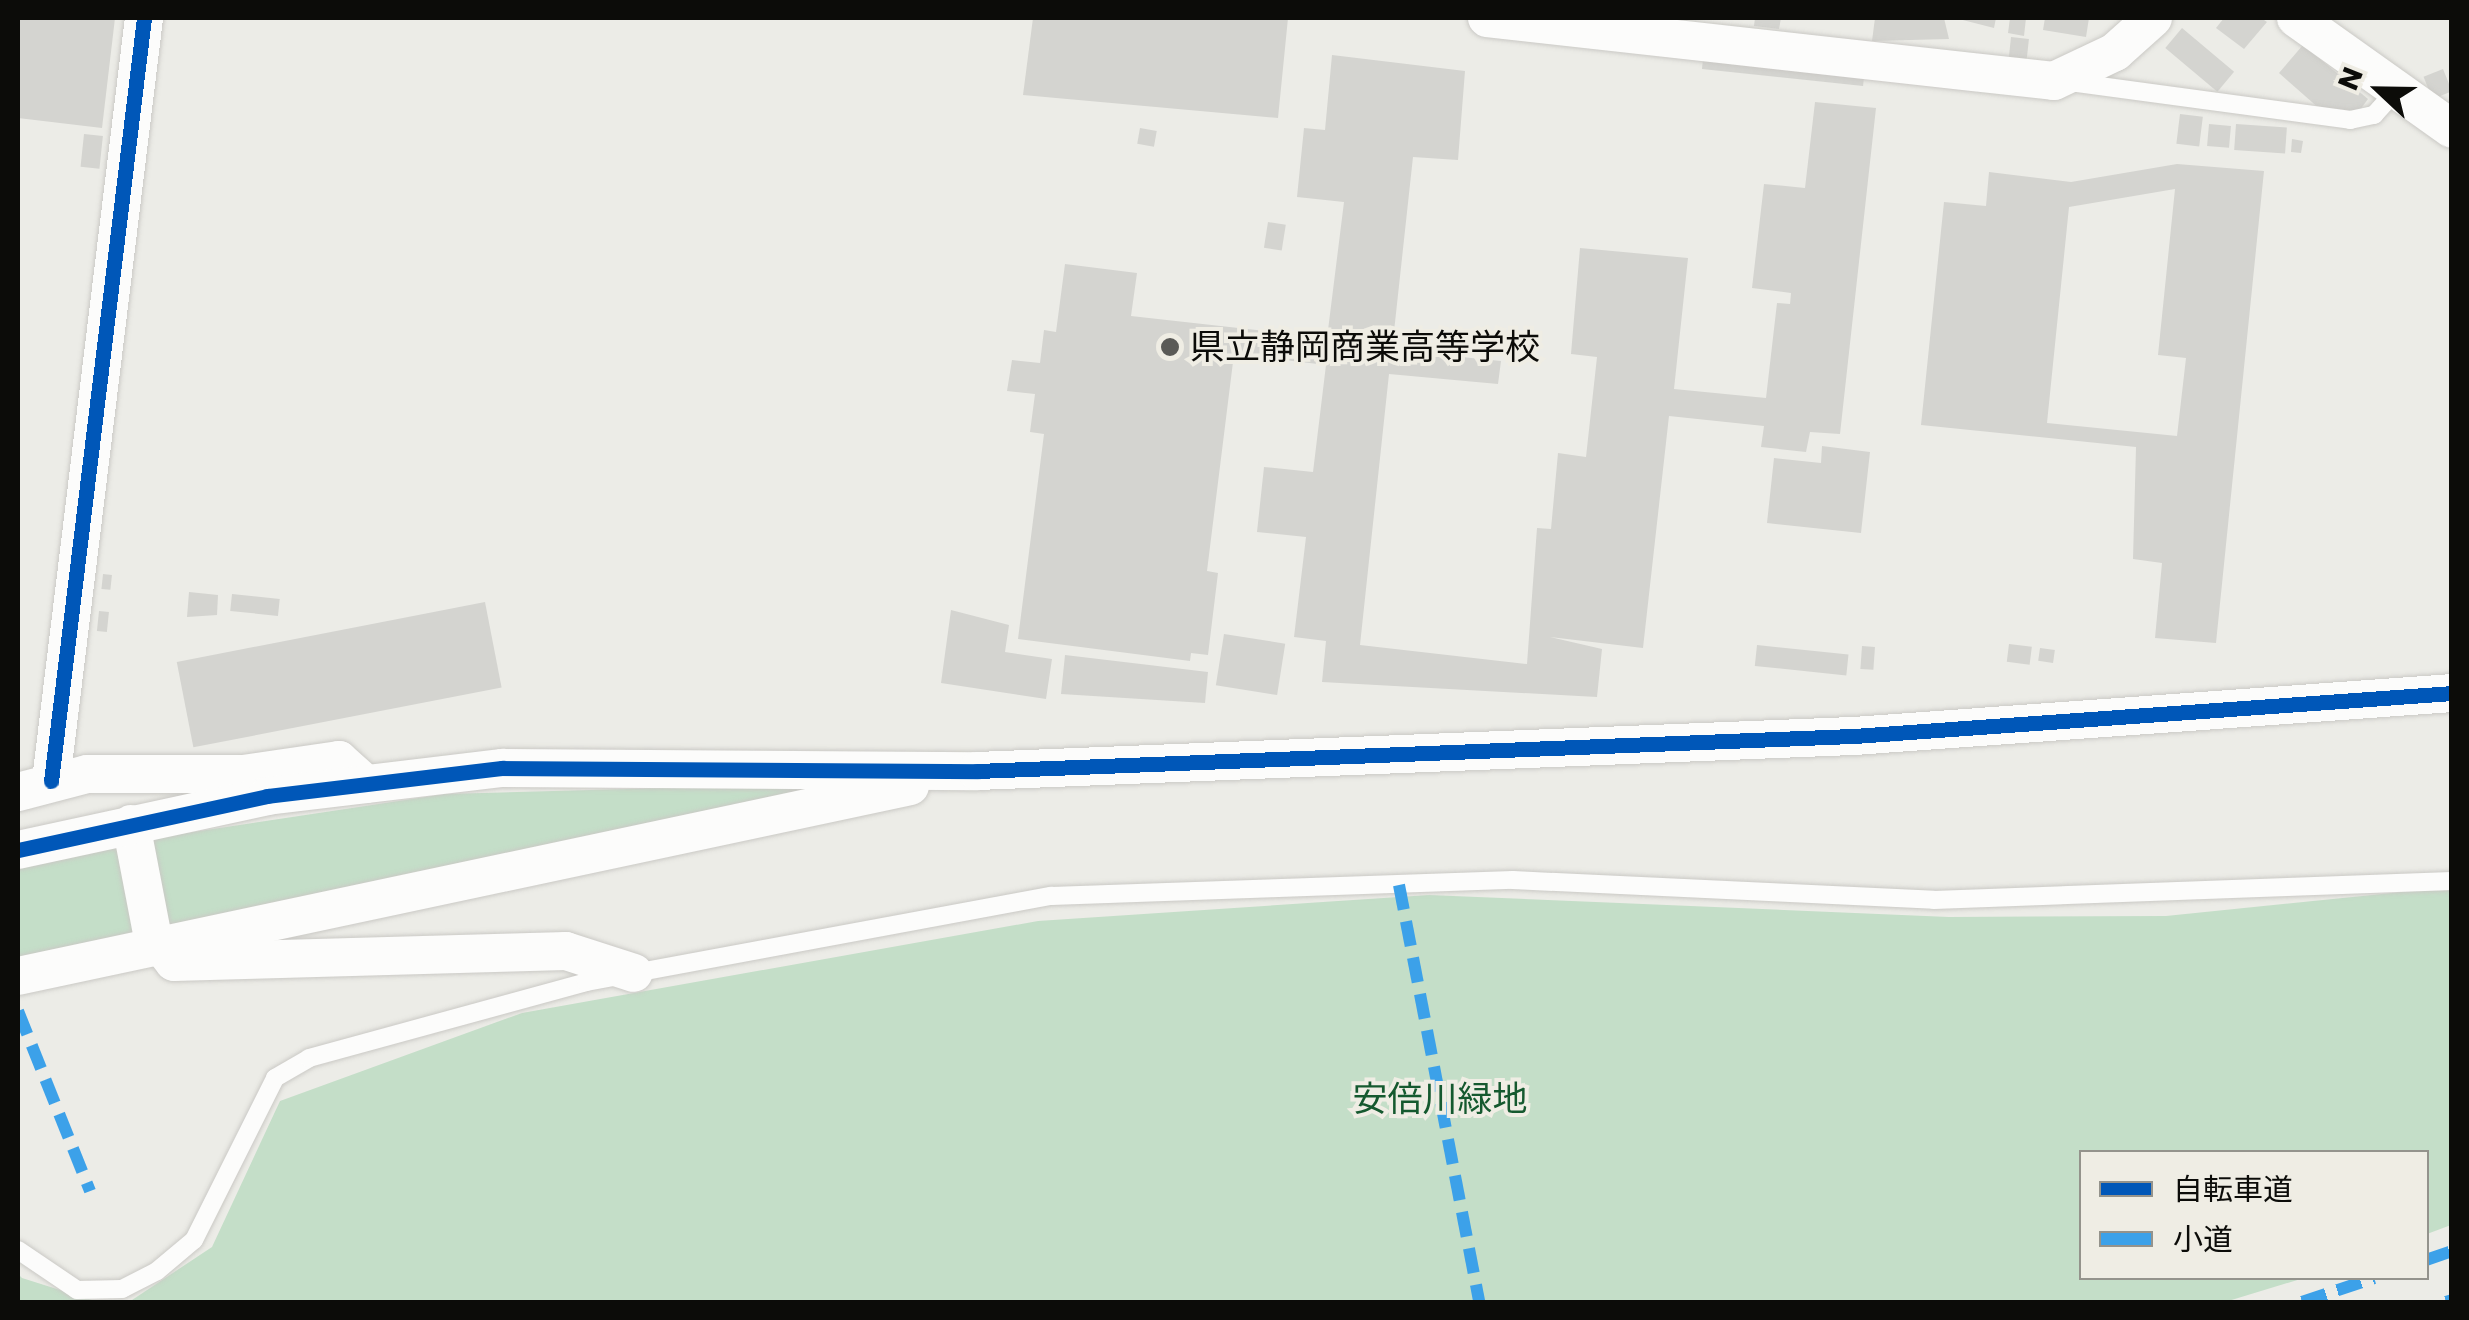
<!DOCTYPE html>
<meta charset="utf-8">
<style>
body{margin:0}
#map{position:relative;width:2469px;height:1320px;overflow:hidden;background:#ecece7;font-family:Poppins,"Noto Sans JP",sans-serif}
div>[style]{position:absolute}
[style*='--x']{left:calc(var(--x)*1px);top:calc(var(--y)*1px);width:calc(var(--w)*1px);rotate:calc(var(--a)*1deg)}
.green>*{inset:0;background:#c4dec8}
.building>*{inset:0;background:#d4d4d0;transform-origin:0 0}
.roads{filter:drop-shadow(0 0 2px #cac9c5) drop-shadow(0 0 2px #cac9c5)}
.lane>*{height:18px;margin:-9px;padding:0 9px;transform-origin:9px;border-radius:9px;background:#fcfcfb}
.street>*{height:38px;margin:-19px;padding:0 19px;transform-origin:19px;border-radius:19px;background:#fcfcfb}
.quiet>*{height:12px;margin-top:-6px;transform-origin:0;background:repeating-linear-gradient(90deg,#3ca1e9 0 25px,transparent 0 37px)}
.cycleway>*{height:15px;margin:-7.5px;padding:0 7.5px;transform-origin:7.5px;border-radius:7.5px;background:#0057b8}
.dots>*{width:28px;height:28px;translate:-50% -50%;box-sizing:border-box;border:5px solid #efede4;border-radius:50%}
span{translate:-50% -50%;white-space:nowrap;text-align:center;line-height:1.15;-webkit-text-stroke:8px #efede4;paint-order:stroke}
.poi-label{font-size:35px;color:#0c0c09}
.left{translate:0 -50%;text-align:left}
.park-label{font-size:35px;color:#15592f}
.frame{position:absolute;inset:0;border:20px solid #0c0c09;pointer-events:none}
.legend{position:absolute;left:2079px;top:1150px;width:350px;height:130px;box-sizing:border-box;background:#efede4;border:2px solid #94938c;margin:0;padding:12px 18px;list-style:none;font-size:30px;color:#0c0c09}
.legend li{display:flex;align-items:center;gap:20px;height:50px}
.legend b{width:50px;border:2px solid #94938c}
.north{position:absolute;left:2329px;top:40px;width:100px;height:100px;-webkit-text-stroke:8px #efede4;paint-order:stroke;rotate:292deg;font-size:28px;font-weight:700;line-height:40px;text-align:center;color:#0c0c09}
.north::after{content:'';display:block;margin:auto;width:35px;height:45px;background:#0c0c09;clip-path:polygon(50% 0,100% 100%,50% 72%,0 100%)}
</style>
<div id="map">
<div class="green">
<i style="clip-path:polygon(883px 782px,18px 959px,18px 864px,107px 845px,445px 794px)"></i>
<i style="clip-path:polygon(2451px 887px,2451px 1225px,2427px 1234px,2426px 1152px,2082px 1152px,2082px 1278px,2304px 1278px,2225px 1302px,129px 1302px,212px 1247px,280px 1101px,522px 1013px,1038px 921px,1429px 895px,1949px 917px,2166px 916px)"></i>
<i style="clip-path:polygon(18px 1274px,22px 1278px,98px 1302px,18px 1302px)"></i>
</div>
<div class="building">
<i style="clip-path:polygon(18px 18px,115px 18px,102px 128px,18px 118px)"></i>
<i style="clip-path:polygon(1033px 18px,1288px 18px,1278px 118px,1023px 95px)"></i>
<i style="clip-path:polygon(1755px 18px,1781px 18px,1779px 29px,1754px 26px)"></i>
<i style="clip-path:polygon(1875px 18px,1944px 18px,1949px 39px,1872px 41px)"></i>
<i style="clip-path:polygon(1955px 18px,1996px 18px,1994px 28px)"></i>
<i style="clip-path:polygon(2010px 18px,2026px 18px,2024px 36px,2008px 33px)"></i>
<i style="clip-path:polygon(2045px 18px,2089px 18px,2086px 37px,2043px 30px)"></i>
<i style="clip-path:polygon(2224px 18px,2261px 18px,2267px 22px,2244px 49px,2216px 28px)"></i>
<i style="left:2182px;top:28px;width:68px;height:26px;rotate:40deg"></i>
<i style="left:2011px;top:37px;width:18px;height:24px;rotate:6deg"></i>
<i style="clip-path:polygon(2303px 45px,2368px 99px,2357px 114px,2321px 110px,2279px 73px)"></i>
<i style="clip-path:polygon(1332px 55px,1465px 71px,1458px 160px,1413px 157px,1392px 350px,1501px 361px,1498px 384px,1389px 374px,1360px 645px,1527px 664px,1537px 528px,1551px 529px,1558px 453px,1586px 457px,1597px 357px,1571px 354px,1580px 248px,1688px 258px,1674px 389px,1766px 398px,1777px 303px,1790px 304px,1791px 293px,1752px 288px,1764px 184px,1805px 188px,1815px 102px,1876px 108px,1840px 434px,1810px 432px,1806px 452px,1761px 447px,1764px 426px,1669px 416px,1643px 648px,1550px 637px,1602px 649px,1597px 697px,1322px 682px,1326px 641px,1294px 637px,1306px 537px,1257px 532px,1264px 467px,1313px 472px,1326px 365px,1234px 354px,1207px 571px,1218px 573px,1208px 655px,1191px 653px,1190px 661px,1018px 639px,1044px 434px,1030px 432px,1035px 394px,1007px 391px,1012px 360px,1040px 363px,1044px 330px,1056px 332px,1065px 264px,1137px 273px,1131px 316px,1327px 338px,1344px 202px,1297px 197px,1304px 128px,1325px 130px)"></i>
<i style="left:1703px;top:59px;width:162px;height:10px;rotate:6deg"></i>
<i style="left:2443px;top:69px;width:24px;height:21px;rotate:68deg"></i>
<i style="left:2180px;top:114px;width:23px;height:30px;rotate:7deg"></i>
<i style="left:2209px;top:124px;width:22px;height:22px;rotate:5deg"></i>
<i style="left:2236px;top:124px;width:51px;height:26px;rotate:4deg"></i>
<i style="left:1140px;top:128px;width:17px;height:16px;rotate:10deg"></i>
<i style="left:84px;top:134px;width:19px;height:33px;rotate:6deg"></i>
<i style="clip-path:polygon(2292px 139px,2303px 141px,2301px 153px,2291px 152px)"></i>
<i style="clip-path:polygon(evenodd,2177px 164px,2264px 171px,2216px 643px,2155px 638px,2162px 563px,2133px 559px,2136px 447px,1921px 425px,1944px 202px,1986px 206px,1989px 172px,2071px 182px,2177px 164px,2175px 189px,2158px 355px,2186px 358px,2177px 436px,2047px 423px,2069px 207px,2175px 189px)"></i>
<i style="left:1268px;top:222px;width:18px;height:26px;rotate:9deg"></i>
<i style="clip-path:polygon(1822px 446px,1870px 452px,1861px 533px,1767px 523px,1774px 458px,1821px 463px)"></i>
<i style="left:103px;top:574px;width:9px;height:15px;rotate:6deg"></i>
<i style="clip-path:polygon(189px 592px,218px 595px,217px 615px,187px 617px)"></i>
<i style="left:232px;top:594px;width:48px;height:17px;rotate:6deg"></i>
<i style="left:485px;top:602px;width:87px;height:314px;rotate:79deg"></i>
<i style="clip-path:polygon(951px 610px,1009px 625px,1005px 652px,1052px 659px,1046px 699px,941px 683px)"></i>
<i style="left:99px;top:611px;width:10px;height:20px;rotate:6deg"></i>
<i style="left:1224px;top:634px;width:62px;height:52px;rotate:9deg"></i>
<i style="left:2009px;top:644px;width:23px;height:18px;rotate:7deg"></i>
<i style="left:1757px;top:645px;width:92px;height:21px;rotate:6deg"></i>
<i style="left:1862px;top:646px;width:13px;height:23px;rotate:4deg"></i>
<i style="left:2040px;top:648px;width:15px;height:13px;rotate:8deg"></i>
<i style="clip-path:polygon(1065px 655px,1208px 672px,1205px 703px,1061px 694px)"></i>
</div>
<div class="roads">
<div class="lane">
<i style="--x:2070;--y:82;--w:283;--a:7.7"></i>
<i style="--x:2350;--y:120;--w:25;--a:-12"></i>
<i style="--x:2374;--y:115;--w:28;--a:-48"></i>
<i style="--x:18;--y:1250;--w:71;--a:34.1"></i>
<i style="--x:77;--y:1290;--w:45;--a:-1.3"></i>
<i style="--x:122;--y:1289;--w:39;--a:-27"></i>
<i style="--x:157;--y:1271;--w:48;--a:-40"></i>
<i style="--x:194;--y:1240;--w:181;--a:-63.4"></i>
<i style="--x:275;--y:1078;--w:39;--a:-30"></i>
<i style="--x:309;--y:1058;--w:287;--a:-15.3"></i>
<i style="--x:586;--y:982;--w:473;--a:-10.5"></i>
<i style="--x:1051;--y:896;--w:462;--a:-2"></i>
<i style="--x:1513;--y:880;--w:421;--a:2.7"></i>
<i style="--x:1934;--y:900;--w:518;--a:-2.1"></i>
</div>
<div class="street">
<i style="--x:1487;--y:18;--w:570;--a:6.34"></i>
<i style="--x:2054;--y:81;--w:68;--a:-25.4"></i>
<i style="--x:2115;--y:52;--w:51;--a:-41.8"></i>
<i style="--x:2296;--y:18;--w:191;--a:35.4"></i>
<i style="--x:51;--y:781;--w:769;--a:-83.05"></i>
<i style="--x:18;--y:792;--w:71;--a:-14.6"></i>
<i style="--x:87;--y:774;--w:156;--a:0"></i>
<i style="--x:243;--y:774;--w:97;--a:-8.3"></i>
<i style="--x:339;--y:760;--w:36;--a:42"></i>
<i style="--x:131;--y:824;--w:111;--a:79.1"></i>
<i style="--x:152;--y:933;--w:36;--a:53"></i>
<i style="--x:174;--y:962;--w:392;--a:-1.6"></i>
<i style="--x:566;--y:951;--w:71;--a:17.9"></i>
<i style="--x:18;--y:850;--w:255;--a:-12.2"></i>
<i style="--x:267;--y:796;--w:237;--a:-6.8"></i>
<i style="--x:502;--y:768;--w:475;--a:0.4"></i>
<i style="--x:977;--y:771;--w:878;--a:-2.29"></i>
<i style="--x:1854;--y:736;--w:600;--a:-4.11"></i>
<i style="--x:18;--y:976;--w:912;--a:-12.02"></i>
</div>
</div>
<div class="quiet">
<i style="--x:1399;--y:885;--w:425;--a:79.1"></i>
<i style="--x:18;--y:1011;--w:194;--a:68.2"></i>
<i style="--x:2426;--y:1260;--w:28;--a:-19"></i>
<i style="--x:2302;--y:1302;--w:76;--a:-18.4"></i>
<i style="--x:2446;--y:1302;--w:6;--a:-18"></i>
</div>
<div class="cycleway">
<i style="--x:51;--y:781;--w:769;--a:-83.05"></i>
<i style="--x:18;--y:850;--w:255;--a:-12.2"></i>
<i style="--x:267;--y:796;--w:237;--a:-6.8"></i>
<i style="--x:502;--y:768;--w:475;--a:0.4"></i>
<i style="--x:977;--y:771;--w:878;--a:-2.29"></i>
<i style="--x:1854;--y:736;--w:600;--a:-4.11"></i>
</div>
<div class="dots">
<i style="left:1170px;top:347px;background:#5a5a57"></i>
</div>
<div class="poi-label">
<span class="left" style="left:1190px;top:347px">県立静岡商業高等学校</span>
</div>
<div class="park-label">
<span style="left:1440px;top:1099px">安倍川緑地</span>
</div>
<div class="frame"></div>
<ul class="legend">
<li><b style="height:12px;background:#0057b8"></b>自転車道</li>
<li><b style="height:12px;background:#3ca1e9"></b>小道</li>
</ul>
<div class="north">N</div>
</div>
